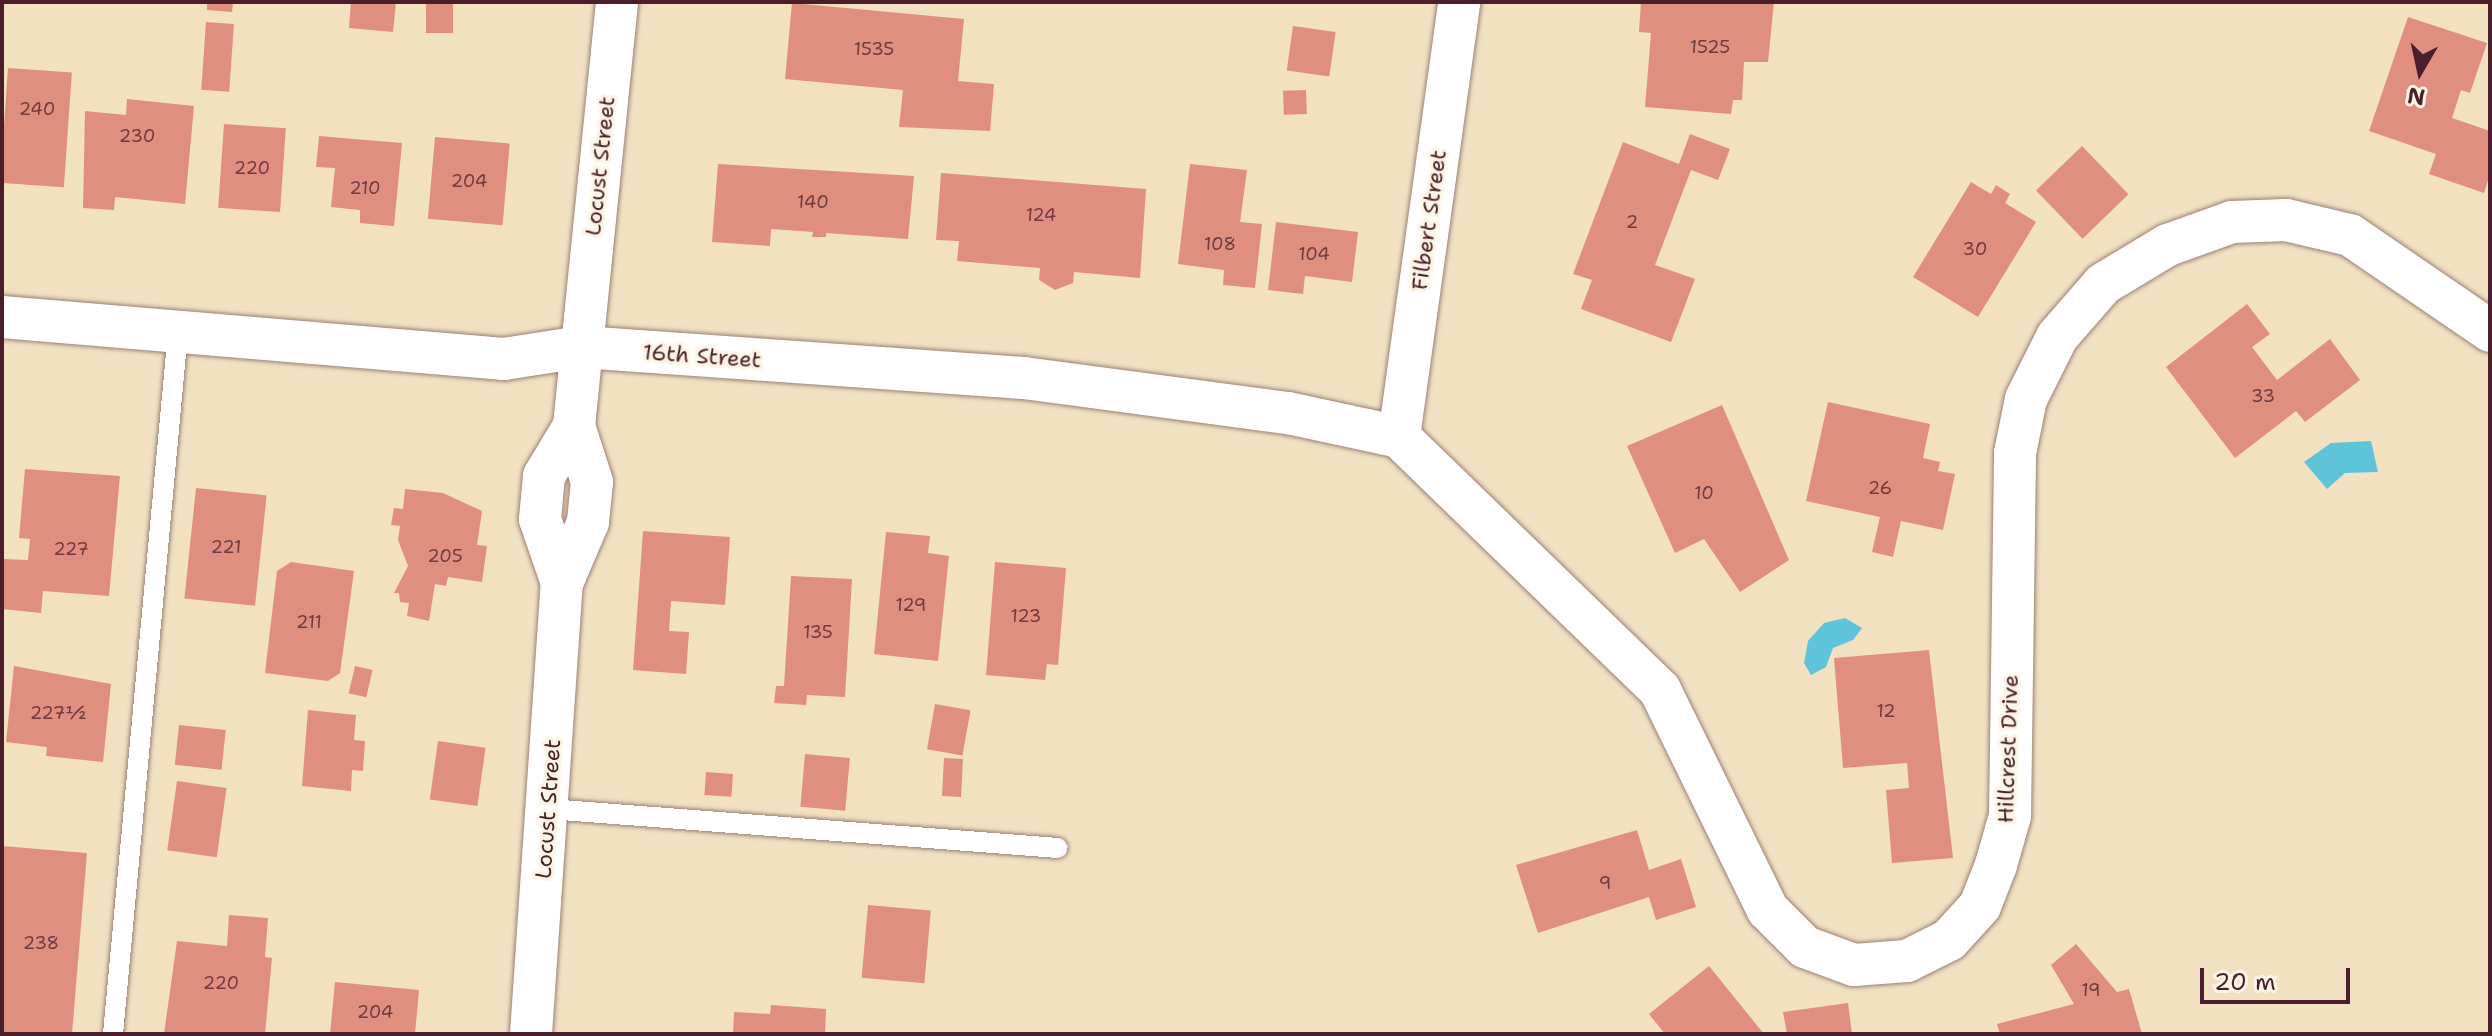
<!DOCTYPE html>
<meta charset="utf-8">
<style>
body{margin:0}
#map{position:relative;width:2492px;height:1036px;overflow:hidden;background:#f1e1c1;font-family:"Shantell Sans",sans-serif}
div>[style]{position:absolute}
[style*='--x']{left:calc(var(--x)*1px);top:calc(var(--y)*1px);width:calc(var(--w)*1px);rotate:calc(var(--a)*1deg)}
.water>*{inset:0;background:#5dc4da}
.building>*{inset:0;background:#e08e7f;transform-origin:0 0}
.roads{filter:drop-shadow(0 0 2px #9e8076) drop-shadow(0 0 2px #9e8076)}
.lane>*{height:20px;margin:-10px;padding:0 10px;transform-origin:10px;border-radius:10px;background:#fff}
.street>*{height:42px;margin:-21px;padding:0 21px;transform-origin:21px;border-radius:21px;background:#fff}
span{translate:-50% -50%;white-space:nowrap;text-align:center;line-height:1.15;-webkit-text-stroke:7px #fcf5e5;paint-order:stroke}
.number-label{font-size:18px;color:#703b40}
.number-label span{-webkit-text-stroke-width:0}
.street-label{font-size:22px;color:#4a1f2b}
.frame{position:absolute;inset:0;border:4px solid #4a1f2b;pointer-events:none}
.north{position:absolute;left:2380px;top:32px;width:80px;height:80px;-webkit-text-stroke:6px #fcf5e5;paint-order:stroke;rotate:189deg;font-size:22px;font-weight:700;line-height:32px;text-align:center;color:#4a1f2b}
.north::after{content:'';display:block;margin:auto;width:28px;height:36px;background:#4a1f2b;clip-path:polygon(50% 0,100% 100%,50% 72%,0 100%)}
.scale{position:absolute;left:2200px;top:968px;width:150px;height:36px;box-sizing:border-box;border:4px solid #4a1f2b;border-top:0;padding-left:10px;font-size:24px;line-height:28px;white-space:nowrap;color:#4a1f2b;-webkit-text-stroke:6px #fcf5e5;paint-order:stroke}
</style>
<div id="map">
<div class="water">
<i style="clip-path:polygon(2371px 441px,2378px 472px,2345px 473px,2327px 489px,2304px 462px,2331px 443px)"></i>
<i style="clip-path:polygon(1845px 618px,1862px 628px,1853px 640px,1833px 648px,1826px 667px,1811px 675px,1804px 663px,1808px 641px,1824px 623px)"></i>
</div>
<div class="building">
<i style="clip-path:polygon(207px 2px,233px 2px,232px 12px,207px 10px)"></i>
<i style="clip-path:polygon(351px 2px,396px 2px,393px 32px,349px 28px)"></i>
<i style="left:426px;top:2px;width:27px;height:31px"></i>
<i style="clip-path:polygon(1641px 2px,1774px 2px,1768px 62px,1744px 62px,1742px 100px,1733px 100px,1731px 114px,1645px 107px,1651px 33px,1639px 32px)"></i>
<i style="clip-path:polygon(792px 3px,964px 19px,958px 81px,994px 84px,990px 131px,899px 127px,903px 90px,785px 79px)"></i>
<i style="clip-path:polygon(2408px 17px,2487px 43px,2470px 93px,2461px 90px,2452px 118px,2490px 131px,2490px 174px,2484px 193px,2429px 174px,2436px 154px,2369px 131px)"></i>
<i style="left:206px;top:22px;width:28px;height:68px;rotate:4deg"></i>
<i style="left:1293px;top:26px;width:43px;height:45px;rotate:8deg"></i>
<i style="left:8px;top:68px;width:64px;height:115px;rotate:4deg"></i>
<i style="left:1306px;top:90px;width:24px;height:23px;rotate:88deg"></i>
<i style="clip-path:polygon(127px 99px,194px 106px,185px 204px,115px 197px,114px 210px,83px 208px,85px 111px,126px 115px)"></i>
<i style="left:224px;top:124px;width:62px;height:84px;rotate:4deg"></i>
<i style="clip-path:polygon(1690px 134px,1730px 149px,1718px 180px,1691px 170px,1655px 265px,1695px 279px,1671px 342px,1581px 309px,1592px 280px,1573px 274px,1623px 142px,1679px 164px)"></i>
<i style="clip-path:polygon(319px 136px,402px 143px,394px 226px,360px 223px,360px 210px,331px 207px,335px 168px,316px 167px)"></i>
<i style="left:435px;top:137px;width:75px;height:82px;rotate:5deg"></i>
<i style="left:2082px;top:146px;width:67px;height:64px;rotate:46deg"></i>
<i style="clip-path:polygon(718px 164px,914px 176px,908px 239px,826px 233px,826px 237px,812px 237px,813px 232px,771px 229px,770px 246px,712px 242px)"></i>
<i style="clip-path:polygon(1190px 164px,1247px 170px,1240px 222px,1262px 224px,1255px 288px,1223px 285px,1224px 270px,1178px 264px)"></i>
<i style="clip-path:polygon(941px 173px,1146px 189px,1140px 278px,1074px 272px,1073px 283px,1055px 290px,1039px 280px,1040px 268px,957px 261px,959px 241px,936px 240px)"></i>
<i style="clip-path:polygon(1971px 182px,1991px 194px,1996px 185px,2010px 194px,2005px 203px,2036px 222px,1978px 317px,1913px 277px)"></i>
<i style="clip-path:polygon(1276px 222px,1358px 232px,1352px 282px,1305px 276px,1303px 294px,1268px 290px)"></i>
<i style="clip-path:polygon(2247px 304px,2270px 334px,2252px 347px,2277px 380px,2330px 339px,2360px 380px,2305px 422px,2296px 411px,2235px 458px,2166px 367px)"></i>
<i style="clip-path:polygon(1828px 402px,1930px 424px,1923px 458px,1940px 462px,1938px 471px,1955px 474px,1943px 530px,1901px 521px,1893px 557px,1872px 552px,1880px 517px,1806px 501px)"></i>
<i style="clip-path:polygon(1722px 405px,1789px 560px,1740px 592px,1704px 539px,1675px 553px,1627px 446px)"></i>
<i style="clip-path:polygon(25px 469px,120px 476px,109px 596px,43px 591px,41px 613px,2px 609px,2px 559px,28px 560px,30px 539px,19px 538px)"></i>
<i style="left:196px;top:488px;width:71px;height:111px;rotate:6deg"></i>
<i style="clip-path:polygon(405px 489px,443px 493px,482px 511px,477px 545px,487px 546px,482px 582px,448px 577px,446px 586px,435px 584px,429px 621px,407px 616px,409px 603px,400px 602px,399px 593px,394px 593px,408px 566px,398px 540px,400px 526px,391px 525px,394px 508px,403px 509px)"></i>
<i style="clip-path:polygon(643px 531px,730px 537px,725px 605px,671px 601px,669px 631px,689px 632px,686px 674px,633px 670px)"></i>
<i style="clip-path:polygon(886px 532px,930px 536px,928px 553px,949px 556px,938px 661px,874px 654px)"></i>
<i style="clip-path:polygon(291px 562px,354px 571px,340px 673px,328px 681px,265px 673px,277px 571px)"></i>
<i style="clip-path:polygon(995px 562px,1066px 568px,1058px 665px,1047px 664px,1045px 680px,986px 675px)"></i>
<i style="clip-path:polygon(791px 576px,852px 579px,845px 697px,807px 695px,806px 705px,774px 703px,776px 686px,784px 686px)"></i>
<i style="clip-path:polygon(1929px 650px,1953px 858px,1892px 863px,1886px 790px,1909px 788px,1907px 763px,1843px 768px,1834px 658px)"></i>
<i style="clip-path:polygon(14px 666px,111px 684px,103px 762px,46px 756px,47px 747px,6px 742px)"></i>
<i style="left:355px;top:666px;width:18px;height:28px;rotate:13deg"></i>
<i style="left:935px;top:704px;width:36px;height:46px;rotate:10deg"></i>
<i style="clip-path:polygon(308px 710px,356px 715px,354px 740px,365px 741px,363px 771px,352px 770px,351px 791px,302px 786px)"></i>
<i style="left:179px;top:725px;width:47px;height:40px;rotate:6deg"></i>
<i style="left:438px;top:741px;width:48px;height:59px;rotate:8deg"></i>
<i style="left:805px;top:754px;width:45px;height:53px;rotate:5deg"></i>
<i style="left:944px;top:758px;width:19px;height:38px;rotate:3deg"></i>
<i style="left:706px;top:772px;width:27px;height:23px;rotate:4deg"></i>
<i style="left:177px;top:781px;width:50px;height:70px;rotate:8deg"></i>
<i style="clip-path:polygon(1637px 830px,1649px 870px,1681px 859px,1696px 907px,1656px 920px,1649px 897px,1538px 933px,1516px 865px)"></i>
<i style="clip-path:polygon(2px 846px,87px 853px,72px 1034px,2px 1034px)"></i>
<i style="left:868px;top:905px;width:63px;height:73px;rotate:5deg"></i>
<i style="clip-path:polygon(229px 915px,268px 918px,265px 957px,272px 958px,265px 1034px,164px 1034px,177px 941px,227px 946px)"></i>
<i style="clip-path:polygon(2076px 944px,2117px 992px,2129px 989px,2142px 1034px,2000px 1034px,1997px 1024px,2074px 1004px,2051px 965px)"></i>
<i style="clip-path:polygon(1709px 966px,1764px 1034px,1665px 1034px,1649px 1014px)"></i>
<i style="clip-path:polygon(335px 982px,419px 990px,415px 1034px,330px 1034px)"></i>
<i style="clip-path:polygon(1848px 1003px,1852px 1034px,1787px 1034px,1783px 1012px)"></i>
<i style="clip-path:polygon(771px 1005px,826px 1009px,825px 1034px,733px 1034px,734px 1012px,770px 1014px)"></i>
</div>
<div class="roads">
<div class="lane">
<i style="--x:549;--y:809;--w:510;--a:4.38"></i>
<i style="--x:113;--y:1034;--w:705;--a:-84.71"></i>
</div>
<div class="street">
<i style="--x:2;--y:317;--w:504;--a:4.78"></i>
<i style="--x:504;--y:359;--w:78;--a:-8.9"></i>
<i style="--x:581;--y:347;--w:444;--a:4"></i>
<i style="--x:1024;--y:378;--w:266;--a:7.6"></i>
<i style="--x:1288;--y:413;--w:114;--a:12.2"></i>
<i style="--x:1399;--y:437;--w:363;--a:44.1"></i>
<i style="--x:1660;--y:690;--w:245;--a:63.9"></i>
<i style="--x:1768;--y:910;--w:52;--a:45"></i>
<i style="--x:1805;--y:947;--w:52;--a:20.2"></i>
<i style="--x:1854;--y:965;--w:53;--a:-4.3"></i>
<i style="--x:1907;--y:961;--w:47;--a:-26.6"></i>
<i style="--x:1949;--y:940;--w:46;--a:-47.6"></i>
<i style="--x:1980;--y:906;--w:44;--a:-68.7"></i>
<i style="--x:1996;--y:865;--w:51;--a:-74.1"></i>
<i style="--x:2010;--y:816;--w:363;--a:-89.2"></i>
<i style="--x:2015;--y:453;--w:55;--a:-78.5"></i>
<i style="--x:2026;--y:399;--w:69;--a:-63.4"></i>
<i style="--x:2057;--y:337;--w:70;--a:-49"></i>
<i style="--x:2103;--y:284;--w:76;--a:-31"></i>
<i style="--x:2168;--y:245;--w:68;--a:-19.8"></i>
<i style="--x:2232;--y:222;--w:54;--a:-2.1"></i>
<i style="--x:2286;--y:220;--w:66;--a:13.2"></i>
<i style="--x:2350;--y:235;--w:170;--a:34.4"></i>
<i style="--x:1399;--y:437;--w:439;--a:-82.1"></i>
<i style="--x:562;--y:583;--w:68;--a:-109"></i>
<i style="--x:540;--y:519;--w:43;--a:-84.7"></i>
<i style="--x:544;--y:476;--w:58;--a:-59"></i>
<i style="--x:531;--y:1034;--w:452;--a:-86.1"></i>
<i style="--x:562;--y:583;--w:66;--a:-66.9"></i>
<i style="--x:588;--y:522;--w:40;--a:-84.3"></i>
<i style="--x:592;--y:482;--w:59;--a:-107.8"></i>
<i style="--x:574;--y:426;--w:426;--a:-84.2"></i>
</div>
</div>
<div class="number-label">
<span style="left:1710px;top:47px">1525</span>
<span style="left:874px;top:49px">1535</span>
<span style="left:37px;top:109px">240</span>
<span style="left:137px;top:136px">230</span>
<span style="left:252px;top:168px">220</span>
<span style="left:469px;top:181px">204</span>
<span style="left:365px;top:188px">210</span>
<span style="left:813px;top:202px">140</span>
<span style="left:1041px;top:215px">124</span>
<span style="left:1632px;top:222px">2</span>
<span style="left:1220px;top:244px">108</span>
<span style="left:1975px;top:249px">30</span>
<span style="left:1314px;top:254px">104</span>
<span style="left:2263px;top:396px">33</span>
<span style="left:1880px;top:488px">26</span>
<span style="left:1704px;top:493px">10</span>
<span style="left:226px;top:547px">221</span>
<span style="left:71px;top:549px">227</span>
<span style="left:445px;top:556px">205</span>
<span style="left:911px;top:605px">129</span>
<span style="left:1026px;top:616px">123</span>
<span style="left:309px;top:622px">211</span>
<span style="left:818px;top:632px">135</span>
<span style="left:1886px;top:711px">12</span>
<span style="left:58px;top:713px">227½</span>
<span style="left:1605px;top:883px">9</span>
<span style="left:41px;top:943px">238</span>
<span style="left:221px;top:983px">220</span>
<span style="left:2091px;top:990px">19</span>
<span style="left:375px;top:1012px">204</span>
</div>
<div class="street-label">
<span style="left:600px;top:166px;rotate:-84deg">Locust Street</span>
<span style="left:1429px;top:220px;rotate:-82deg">Filbert Street</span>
<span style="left:702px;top:356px;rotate:4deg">16th Street</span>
<span style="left:2008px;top:749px;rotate:-88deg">Hillcrest Drive</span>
<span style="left:548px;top:809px;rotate:-86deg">Locust Street</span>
</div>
<div class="frame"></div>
<div class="north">N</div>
<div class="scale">20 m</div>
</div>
